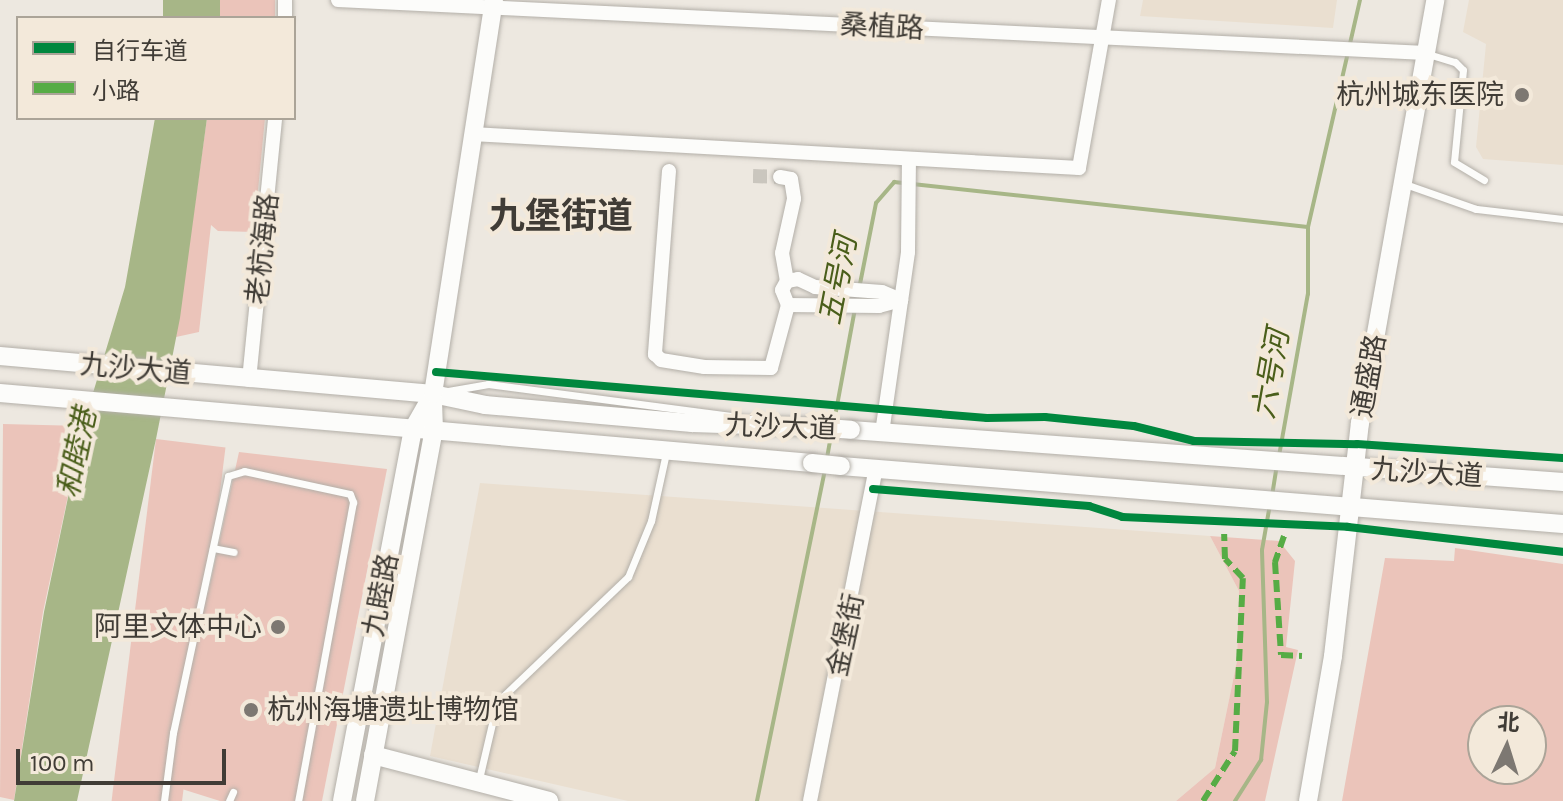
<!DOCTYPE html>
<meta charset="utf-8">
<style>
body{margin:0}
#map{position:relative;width:1563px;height:801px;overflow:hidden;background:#ede8e0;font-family:Karla,"Noto Sans SC",sans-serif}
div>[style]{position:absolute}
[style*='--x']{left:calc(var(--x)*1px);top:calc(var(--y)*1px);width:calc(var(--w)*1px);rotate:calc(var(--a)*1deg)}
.built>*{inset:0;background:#eadfd0}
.green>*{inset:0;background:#ebc4ba;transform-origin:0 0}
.water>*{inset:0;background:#a7b687;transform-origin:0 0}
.stream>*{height:4px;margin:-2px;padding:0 2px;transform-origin:2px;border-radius:2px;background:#a7b687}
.street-tunnel>*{height:14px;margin-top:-7px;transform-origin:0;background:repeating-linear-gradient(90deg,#cac6be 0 14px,transparent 0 21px)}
.roads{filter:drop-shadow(0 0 2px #b3afa8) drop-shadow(0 0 2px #b3afa8)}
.lane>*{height:7px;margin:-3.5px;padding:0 3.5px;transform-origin:3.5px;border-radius:3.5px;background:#fcfcfa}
.street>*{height:14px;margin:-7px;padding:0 7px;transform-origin:7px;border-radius:7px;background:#fcfcfa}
.secondary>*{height:18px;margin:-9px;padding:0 9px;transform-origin:9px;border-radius:9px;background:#fcfcfa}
.bridges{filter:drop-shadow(0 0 2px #b3afa8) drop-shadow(0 0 2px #b3afa8)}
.secondary-bridge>*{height:18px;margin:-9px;padding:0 9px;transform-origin:9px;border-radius:9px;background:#fcfcfa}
.quiet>*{height:6px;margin-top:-3px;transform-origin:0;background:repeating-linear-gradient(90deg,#56ac45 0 12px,transparent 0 18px)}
.cycleway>*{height:8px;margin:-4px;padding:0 4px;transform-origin:4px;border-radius:4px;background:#00873e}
.dots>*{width:22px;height:22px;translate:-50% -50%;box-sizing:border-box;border:4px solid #f3e9da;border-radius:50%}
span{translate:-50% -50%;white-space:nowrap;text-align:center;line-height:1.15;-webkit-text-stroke:8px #f3e9da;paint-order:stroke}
.street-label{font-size:28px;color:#403c36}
.poi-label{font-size:28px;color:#403c36}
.right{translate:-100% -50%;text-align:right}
.left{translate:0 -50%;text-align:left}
.water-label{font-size:30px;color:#4a5e1a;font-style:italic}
.district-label{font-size:36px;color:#403c36;font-weight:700}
.legend{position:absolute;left:16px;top:16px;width:280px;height:104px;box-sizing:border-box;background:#f3e9da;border:2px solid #aba498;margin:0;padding:10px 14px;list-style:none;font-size:24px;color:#403c36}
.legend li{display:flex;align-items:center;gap:16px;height:40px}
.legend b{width:40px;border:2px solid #aba498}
.north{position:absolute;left:1467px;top:705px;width:80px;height:80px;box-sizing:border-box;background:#f3e9da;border:2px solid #aba498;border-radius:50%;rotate:4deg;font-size:22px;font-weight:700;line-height:32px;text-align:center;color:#403c36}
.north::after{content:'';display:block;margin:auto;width:28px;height:36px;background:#7d7872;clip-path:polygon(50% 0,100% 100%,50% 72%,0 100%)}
.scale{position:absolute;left:16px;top:749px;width:210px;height:36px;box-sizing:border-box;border:4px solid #403c36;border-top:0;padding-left:10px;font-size:24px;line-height:28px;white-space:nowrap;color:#403c36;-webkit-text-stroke:6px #f3e9da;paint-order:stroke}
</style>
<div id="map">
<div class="built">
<i style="clip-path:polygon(1143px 0,1337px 0,1333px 28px,1140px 16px)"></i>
<i style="clip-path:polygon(1469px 0,1563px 0,1563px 165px,1483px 159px,1476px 147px,1486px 44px,1463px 32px)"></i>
<i style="clip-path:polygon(480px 483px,1210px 536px,1239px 591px,1237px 661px,1215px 768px,1176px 801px,628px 801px,430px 756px)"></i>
</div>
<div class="green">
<i style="left:220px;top:0;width:55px;height:18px"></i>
<i style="clip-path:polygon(207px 118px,265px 118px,254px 232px,218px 231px,211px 225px,199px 332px,176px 337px)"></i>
<i style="clip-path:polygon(3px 424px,83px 426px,43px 612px,14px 800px,0 797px)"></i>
<i style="left:156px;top:439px;width:70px;height:371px;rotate:7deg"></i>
<i style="clip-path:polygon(239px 452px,387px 469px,322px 801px,220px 801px,166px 784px)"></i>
<i style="clip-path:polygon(1210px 536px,1279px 541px,1295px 561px,1286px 647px,1298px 650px,1265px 801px,1176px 801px,1215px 768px,1237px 661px,1239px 591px)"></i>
<i style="clip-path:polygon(evenodd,1455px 548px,1563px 564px,1563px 801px,1342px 801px,1385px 558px,1454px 561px,1455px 548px,1483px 721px,1531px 721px,1531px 769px,1483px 769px,1483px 721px)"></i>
</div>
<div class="water">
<i style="left:163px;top:0;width:57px;height:18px"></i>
<i style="clip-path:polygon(155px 118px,207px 118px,180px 318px,156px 439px,77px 801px,14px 801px,44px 612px,83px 426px,125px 287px)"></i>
</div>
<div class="stream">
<i style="--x:859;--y:289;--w:88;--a:-78.8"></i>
<i style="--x:876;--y:203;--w:28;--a:-49"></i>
<i style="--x:894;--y:182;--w:416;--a:6.2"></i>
<i style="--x:834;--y:422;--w:115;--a:-79.5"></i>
<i style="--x:1279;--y:456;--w:165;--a:-79.9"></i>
<i style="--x:1308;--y:294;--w:67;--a:-90"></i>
<i style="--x:1308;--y:227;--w:233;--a:-77.1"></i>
<i style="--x:827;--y:458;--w:23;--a:-80"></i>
<i style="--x:1272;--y:496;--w:31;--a:-81"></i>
<i style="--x:757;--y:801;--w:338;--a:-78.4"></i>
<i style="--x:1235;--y:801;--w:49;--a:-57.6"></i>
<i style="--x:1261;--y:760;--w:58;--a:-84.1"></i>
<i style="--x:1267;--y:702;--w:152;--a:-91.9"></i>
<i style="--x:1262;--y:550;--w:47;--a:-80.1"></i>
</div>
<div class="street-tunnel">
<i style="--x:753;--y:176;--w:27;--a:2"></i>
</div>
<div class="roads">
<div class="lane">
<i style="--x:1428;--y:54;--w:28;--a:17"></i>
<i style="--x:1455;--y:62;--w:11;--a:45"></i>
<i style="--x:1463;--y:70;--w:92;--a:95.6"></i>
<i style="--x:1454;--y:162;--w:35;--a:31"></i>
<i style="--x:1405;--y:184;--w:75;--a:19.4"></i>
<i style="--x:1476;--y:209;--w:88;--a:6.6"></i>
<i style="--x:448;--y:391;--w:41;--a:-9.9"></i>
<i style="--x:488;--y:384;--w:251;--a:7.5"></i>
<i style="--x:213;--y:548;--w:21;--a:11"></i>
<i style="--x:479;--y:779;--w:79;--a:-76.8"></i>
<i style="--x:497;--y:702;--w:181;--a:-43.7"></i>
<i style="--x:628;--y:577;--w:61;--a:-67.7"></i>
<i style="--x:651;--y:521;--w:70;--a:-77.6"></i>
<i style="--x:164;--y:801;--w:69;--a:-82.5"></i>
<i style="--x:173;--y:733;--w:263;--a:-77.9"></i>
<i style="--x:228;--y:476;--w:17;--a:-17"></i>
<i style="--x:244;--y:471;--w:108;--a:12.2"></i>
<i style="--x:350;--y:494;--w:9;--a:69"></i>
<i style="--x:353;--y:502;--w:304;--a:100.4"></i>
<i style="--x:229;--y:801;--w:10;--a:-66"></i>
</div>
<div class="street">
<i style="--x:338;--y:0;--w:1089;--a:2.79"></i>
<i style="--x:285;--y:18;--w:18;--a:-90"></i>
<i style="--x:472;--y:134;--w:608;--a:3.21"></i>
<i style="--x:1079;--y:168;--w:171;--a:-79.9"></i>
<i style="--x:669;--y:171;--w:184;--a:94.4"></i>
<i style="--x:655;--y:354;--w:8;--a:45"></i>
<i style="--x:661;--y:360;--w:44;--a:9.2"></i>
<i style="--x:704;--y:367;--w:67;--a:0.9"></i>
<i style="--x:771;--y:368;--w:65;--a:-74.9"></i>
<i style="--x:780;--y:177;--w:11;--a:10"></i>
<i style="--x:791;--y:179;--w:20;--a:81"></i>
<i style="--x:794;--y:199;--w:55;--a:102.5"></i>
<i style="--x:782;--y:253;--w:28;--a:80"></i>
<i style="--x:798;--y:279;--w:19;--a:25"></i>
<i style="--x:815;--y:287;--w:67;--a:4.3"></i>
<i style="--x:882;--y:292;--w:21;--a:23"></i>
<i style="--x:901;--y:300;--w:23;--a:165"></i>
<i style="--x:879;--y:306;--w:91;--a:-179.4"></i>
<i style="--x:788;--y:305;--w:16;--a:-112"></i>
<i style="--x:782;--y:290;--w:10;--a:-61"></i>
<i style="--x:787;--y:281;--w:11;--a:-10"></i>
<i style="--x:249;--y:380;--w:263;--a:-84.3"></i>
<i style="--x:882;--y:433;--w:183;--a:-81.8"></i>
<i style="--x:908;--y:252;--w:93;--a:-89.4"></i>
<i style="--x:810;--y:801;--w:339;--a:-78.8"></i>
</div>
<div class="secondary">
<i style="--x:0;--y:356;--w:435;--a:5"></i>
<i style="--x:433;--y:394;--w:53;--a:11.9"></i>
<i style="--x:485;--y:405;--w:208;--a:5"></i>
<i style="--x:692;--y:423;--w:120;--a:1.9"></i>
<i style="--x:0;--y:393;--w:815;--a:4.93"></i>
<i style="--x:851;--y:430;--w:714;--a:4.18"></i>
<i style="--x:841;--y:466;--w:724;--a:4.59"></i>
<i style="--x:373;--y:755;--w:182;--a:14.6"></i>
<i style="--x:342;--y:801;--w:379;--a:-79.2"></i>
<i style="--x:413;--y:429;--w:40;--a:-60.3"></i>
<i style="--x:365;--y:801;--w:377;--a:-79.5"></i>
<i style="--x:434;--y:430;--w:36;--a:-92"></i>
<i style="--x:433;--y:394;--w:399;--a:-81.2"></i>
<i style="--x:1308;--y:801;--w:147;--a:-80.2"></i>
<i style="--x:1333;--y:656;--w:235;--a:-83.4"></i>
<i style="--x:1360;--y:423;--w:430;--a:-79.9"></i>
</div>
</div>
<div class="bridges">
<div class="secondary-bridge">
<i style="--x:812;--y:427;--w:39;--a:4"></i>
<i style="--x:812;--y:463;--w:29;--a:6"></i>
</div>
</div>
<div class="quiet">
<i style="--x:1284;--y:536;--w:28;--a:109"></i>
<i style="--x:1275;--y:562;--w:93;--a:86.3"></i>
<i style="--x:1281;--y:655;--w:21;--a:3"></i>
<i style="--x:1203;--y:801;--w:59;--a:-57.4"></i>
<i style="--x:1235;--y:751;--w:173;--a:-87.4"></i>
<i style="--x:1243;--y:578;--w:26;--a:-133"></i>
<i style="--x:1225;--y:559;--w:25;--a:-92"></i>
</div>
<div class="cycleway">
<i style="--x:436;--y:372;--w:553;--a:4.77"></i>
<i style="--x:987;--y:418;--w:58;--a:-1"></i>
<i style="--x:1045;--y:417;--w:89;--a:5.8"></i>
<i style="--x:1134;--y:426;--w:62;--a:14"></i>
<i style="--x:1194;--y:441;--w:163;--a:1.1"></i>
<i style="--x:1357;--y:444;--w:206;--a:3.9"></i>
<i style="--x:873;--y:489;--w:217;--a:4.5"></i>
<i style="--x:1089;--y:506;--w:35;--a:18"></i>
<i style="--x:1122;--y:517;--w:226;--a:2.5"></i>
<i style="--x:1348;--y:527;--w:216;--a:6.6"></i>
</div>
<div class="dots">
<i style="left:1522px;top:95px;background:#7d7872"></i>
<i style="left:278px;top:627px;background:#7d7872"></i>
<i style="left:251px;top:710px;background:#7d7872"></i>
</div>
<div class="street-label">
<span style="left:882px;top:27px;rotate:3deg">桑植路</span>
<span style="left:263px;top:249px;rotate:-84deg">老杭海路</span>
<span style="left:136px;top:369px;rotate:5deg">九沙大道</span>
<span style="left:1369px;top:376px;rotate:-80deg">通盛路</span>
<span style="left:781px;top:427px;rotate:2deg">九沙大道</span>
<span style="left:1427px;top:473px;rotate:4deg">九沙大道</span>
<span style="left:381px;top:595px;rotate:-79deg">九睦路</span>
<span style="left:846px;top:635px;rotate:-78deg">金堡街</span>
</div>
<div class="poi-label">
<span class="right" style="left:1504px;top:95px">杭州城东医院</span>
<span class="right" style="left:262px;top:627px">阿里文体中心</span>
<span class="left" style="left:267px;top:710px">杭州海塘遗址博物馆</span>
</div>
<div class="water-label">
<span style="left:838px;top:280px;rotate:-79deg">五号河</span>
<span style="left:1271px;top:374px;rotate:-80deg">六号河</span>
<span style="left:77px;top:453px;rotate:-78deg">和睦港</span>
</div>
<div class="district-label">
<span style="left:561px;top:217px">九堡街道</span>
</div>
<ul class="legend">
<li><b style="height:10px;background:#00873e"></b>自行车道</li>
<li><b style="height:10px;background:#56ac45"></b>小路</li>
</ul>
<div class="north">北</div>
<div class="scale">100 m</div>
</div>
